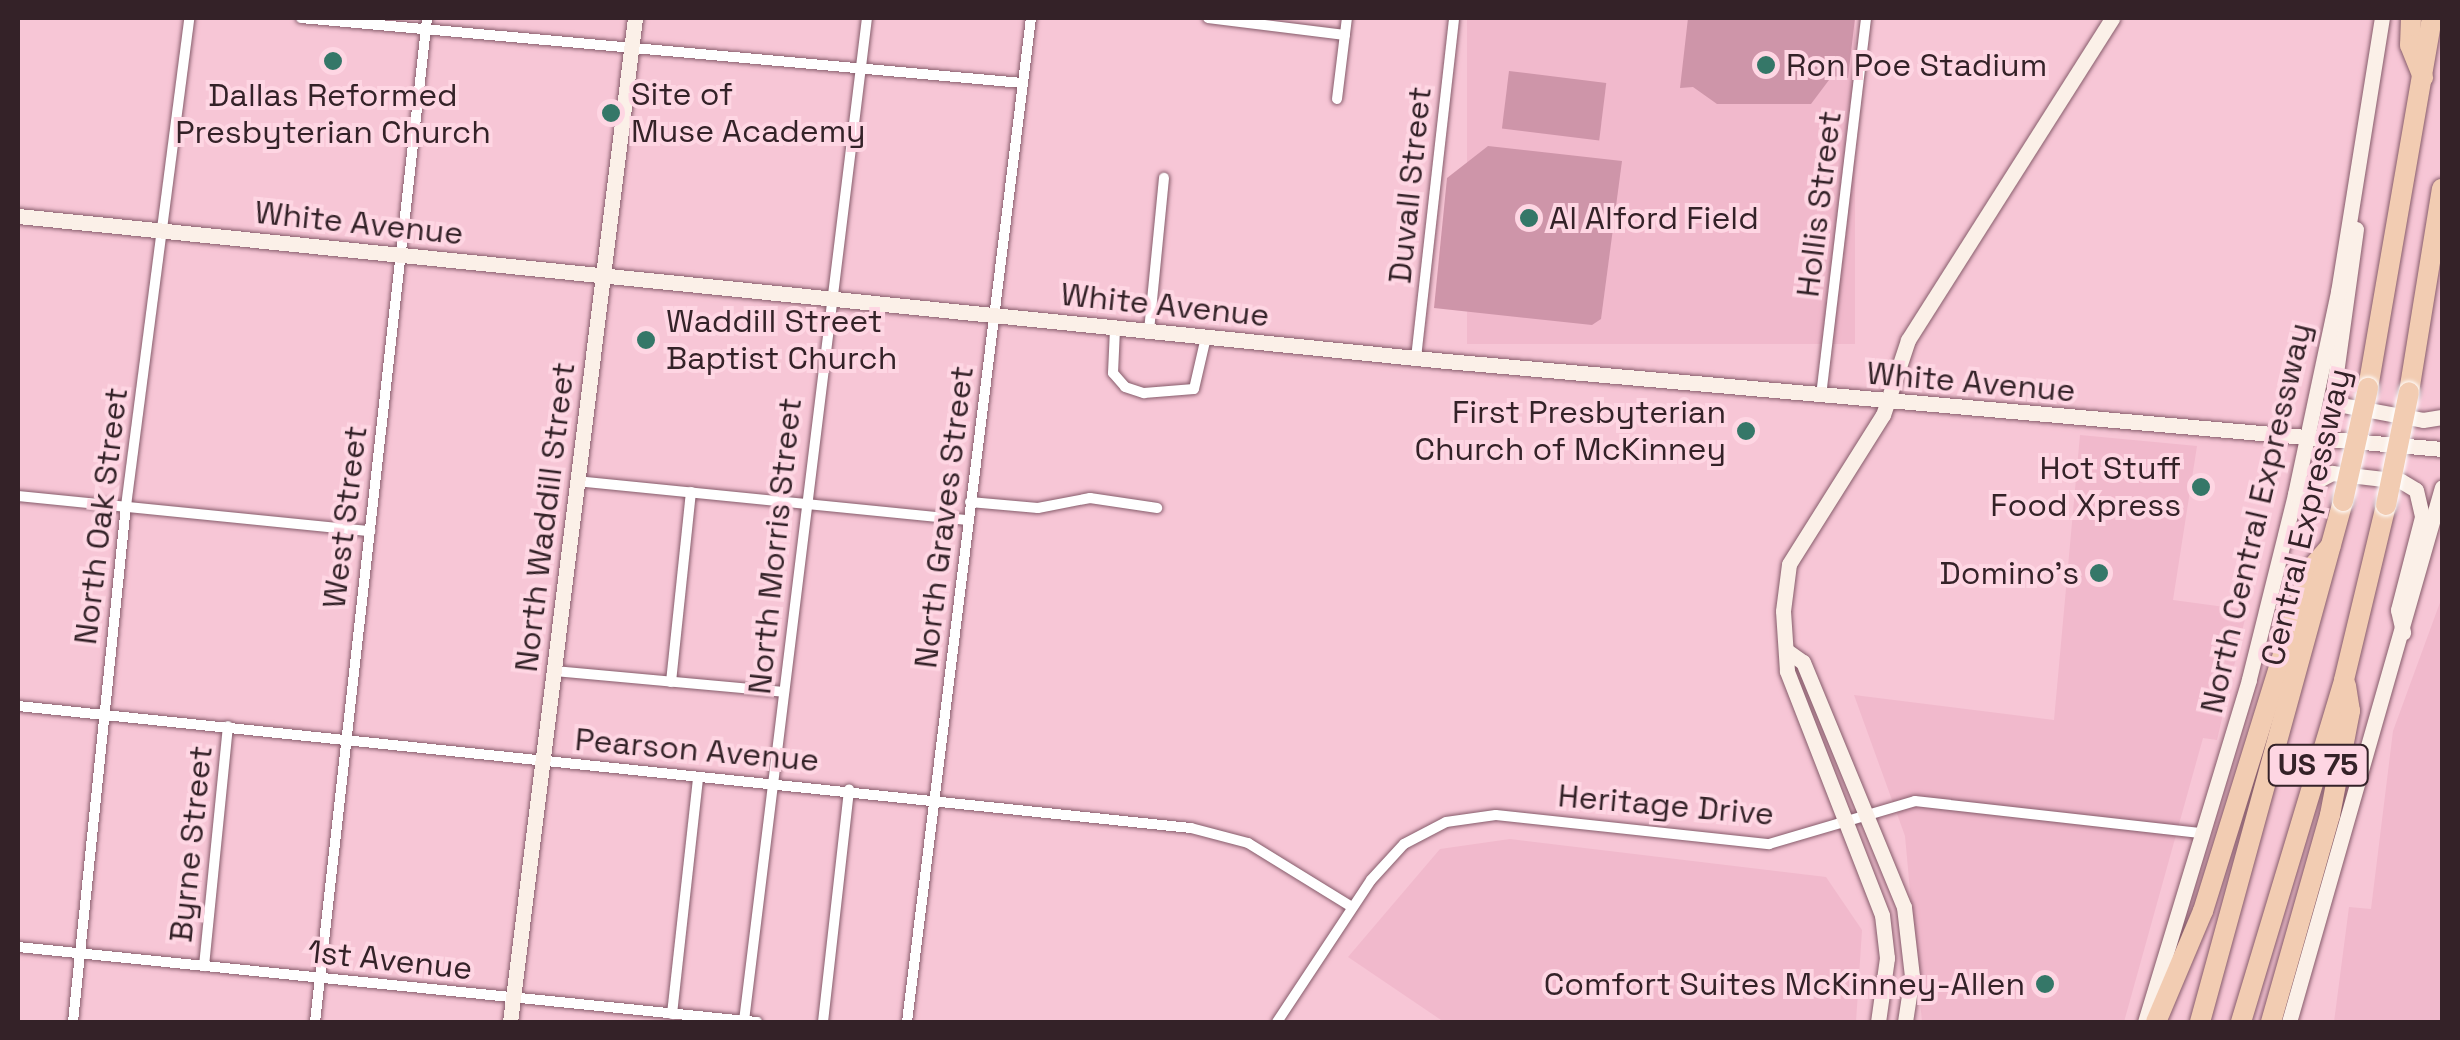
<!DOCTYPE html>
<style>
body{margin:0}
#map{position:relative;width:2460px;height:1040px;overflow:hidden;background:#f7c6d6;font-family:"Space Grotesk",sans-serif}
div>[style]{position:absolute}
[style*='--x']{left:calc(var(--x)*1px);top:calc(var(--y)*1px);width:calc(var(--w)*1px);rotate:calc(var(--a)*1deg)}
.built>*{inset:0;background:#f1b9cc;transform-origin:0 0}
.green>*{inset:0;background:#ce95a9;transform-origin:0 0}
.roads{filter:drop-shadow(0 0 2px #865c6b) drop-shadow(0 0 2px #865c6b)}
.street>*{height:10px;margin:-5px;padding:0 5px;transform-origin:5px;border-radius:5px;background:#fff}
.secondary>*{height:15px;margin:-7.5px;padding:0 7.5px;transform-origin:7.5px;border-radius:7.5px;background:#fbf0e8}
.highway>*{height:20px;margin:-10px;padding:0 10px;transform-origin:10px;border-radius:10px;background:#f2ccb2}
.bridges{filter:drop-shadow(0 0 2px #fff) drop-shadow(0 0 2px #fff)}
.highway-bridge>*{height:20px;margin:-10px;padding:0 10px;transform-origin:10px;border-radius:10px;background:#f2ccb2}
.dots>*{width:28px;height:28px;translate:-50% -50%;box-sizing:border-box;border:5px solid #fed6e3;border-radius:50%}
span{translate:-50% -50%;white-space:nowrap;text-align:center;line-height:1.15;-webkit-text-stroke:8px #fed6e3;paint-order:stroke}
.shield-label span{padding:2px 8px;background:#fed6e3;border:2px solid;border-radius:8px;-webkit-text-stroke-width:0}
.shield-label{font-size:30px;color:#342228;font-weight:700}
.poi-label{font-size:32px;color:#342228}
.left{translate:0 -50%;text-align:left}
.right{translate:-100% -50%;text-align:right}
.street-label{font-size:32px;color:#342228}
.frame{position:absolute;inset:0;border:20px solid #342228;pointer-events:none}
</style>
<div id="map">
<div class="built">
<i style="left:1467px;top:18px;width:388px;height:326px"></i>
<i style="clip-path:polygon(2080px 435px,2197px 446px,2173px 600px,2247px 610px,2217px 740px,2203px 738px,2124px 1022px,1922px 1022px,1905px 836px,1854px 695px,2054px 720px)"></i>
<i style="clip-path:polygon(2442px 597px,2442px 1022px,2334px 1022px,2349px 907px,2371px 909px,2393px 731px)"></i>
<i style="clip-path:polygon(1510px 839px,1826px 877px,1862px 930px,1856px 1022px,1444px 1022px,1348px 957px,1440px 849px)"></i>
</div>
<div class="green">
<i style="clip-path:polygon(1688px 18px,1855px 18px,1848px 78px,1832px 76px,1811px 104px,1717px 104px,1693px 87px,1680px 88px)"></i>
<i style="left:1509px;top:71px;width:98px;height:58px;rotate:7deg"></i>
<i style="clip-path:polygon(1488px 146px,1622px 161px,1601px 319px,1592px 325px,1434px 308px,1447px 178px)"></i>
</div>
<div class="roads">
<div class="street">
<i style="--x:301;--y:18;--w:724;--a:5.15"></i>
<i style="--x:1208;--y:18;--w:138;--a:7.1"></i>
<i style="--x:1337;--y:99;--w:82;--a:-83"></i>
<i style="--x:1115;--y:329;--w:44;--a:92.6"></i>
<i style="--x:1113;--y:373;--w:18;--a:49"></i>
<i style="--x:1125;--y:387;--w:20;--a:18"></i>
<i style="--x:1144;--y:393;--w:50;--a:-4.6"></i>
<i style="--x:1194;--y:389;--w:53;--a:-77"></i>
<i style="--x:1149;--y:331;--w:154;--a:-84.4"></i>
<i style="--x:1416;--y:358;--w:342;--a:-83.6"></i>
<i style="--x:1821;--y:396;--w:381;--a:-83.2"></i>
<i style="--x:576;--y:481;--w:394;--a:5.7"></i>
<i style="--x:18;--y:496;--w:354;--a:5.7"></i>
<i style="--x:970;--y:502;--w:68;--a:5"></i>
<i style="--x:1038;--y:508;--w:53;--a:-10.9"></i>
<i style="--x:1090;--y:498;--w:68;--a:8.5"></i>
<i style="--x:554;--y:671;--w:231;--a:5.2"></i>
<i style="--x:671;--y:682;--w:191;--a:-84"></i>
<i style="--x:18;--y:706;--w:1179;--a:5.94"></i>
<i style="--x:1191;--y:828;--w:59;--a:14.7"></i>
<i style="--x:1248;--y:843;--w:122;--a:31.6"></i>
<i style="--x:18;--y:947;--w:743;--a:5.8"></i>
<i style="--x:204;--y:966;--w:241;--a:-84.3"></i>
<i style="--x:672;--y:1014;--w:237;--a:-83.7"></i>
<i style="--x:744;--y:1021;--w:1011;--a:-83.01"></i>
<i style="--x:73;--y:1022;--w:519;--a:-84.14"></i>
<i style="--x:126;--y:506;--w:492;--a:-82.6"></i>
<i style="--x:315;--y:1022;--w:1010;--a:-83.63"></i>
<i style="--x:823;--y:1022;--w:234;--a:-83.6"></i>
<i style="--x:907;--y:1022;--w:1012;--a:-82.96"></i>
<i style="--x:1277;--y:1022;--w:170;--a:-56.5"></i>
<i style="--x:1371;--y:880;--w:49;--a:-47.5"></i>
<i style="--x:1404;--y:844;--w:47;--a:-27.6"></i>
<i style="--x:1446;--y:822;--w:50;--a:-8"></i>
<i style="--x:1496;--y:815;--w:275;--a:6.1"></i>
<i style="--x:1769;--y:844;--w:152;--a:-16.4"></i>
<i style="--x:1915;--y:801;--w:289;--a:6.4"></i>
</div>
<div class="secondary">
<i style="--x:18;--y:216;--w:1435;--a:5.8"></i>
<i style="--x:1446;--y:361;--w:1000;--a:5.05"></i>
<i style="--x:2356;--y:229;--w:167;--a:97.9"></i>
<i style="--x:2333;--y:394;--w:14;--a:51"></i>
<i style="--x:2342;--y:405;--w:82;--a:10.5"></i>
<i style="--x:2423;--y:420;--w:19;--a:-9"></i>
<i style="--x:2296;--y:492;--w:41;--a:-27.8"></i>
<i style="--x:2332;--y:473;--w:69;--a:6.6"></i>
<i style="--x:2401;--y:481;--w:17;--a:31"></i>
<i style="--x:2416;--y:490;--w:28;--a:77"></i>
<i style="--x:2422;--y:517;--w:96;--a:104.5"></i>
<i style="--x:2398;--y:610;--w:23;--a:77"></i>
<i style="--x:1787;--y:651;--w:19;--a:35"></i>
<i style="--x:1803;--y:662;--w:265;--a:67.6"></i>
<i style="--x:1904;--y:907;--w:69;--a:83.4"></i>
<i style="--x:1912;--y:976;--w:47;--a:98.7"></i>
<i style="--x:510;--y:1022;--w:1012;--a:-82.9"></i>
<i style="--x:1878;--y:1022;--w:65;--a:-82"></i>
<i style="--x:1887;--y:958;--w:43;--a:-96.6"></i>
<i style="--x:1882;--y:915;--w:262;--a:-111.3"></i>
<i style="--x:1787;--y:671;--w:60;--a:-93.8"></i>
<i style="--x:1783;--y:611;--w:47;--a:-82.7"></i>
<i style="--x:1789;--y:564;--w:176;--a:-57.8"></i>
<i style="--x:1883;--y:415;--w:79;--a:-71.6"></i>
<i style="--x:1908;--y:340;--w:381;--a:-57.6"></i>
<i style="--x:2145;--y:1022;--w:358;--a:-73.1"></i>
<i style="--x:2249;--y:679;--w:191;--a:-76"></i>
<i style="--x:2295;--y:494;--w:207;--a:-78"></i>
<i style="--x:2338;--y:292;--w:278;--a:-80.9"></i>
<i style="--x:2289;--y:1022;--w:556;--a:-74.04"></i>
</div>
<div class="highway">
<i style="--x:2411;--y:18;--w:27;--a:92"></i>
<i style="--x:2410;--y:45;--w:35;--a:68"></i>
<i style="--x:2368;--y:388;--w:375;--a:-80.2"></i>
<i style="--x:2409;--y:392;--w:206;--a:-80.8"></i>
<i style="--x:2156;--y:1022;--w:121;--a:-67.1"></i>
<i style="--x:2203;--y:911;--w:356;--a:-72.7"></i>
<i style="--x:2309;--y:571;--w:33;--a:-49"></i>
<i style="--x:2200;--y:1022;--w:540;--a:-74.65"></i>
<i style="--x:2241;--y:1022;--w:357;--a:-73.2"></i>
<i style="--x:2344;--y:680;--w:180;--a:-76.5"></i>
<i style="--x:2271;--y:1022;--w:215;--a:-74.1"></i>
<i style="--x:2330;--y:815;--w:106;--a:-79.1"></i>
<i style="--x:2350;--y:711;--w:26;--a:-99"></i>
</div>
</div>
<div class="bridges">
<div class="highway-bridge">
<i style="--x:2343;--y:501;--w:116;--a:-77.5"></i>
<i style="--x:2386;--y:505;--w:115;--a:-78.5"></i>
</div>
</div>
<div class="dots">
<i style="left:333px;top:61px;background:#357768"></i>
<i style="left:1766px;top:65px;background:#357768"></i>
<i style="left:611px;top:113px;background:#357768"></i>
<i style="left:1529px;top:218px;background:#357768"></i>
<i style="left:646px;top:340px;background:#357768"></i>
<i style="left:1746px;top:431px;background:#357768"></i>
<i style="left:2201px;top:487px;background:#357768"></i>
<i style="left:2099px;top:573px;background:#357768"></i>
<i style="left:2045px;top:984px;background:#357768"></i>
</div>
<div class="shield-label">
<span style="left:2318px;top:765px">US 75</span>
</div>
<div class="poi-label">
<span class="left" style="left:1786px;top:65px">Ron Poe Stadium</span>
<span class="left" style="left:631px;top:113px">Site of<br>Muse Academy</span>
<span style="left:333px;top:114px">Dallas Reformed<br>Presbyterian Church</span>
<span class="left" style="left:1549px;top:218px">Al Alford Field</span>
<span class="left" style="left:666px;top:340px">Waddill Street<br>Baptist Church</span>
<span class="right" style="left:1726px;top:431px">First Presbyterian<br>Church of McKinney</span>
<span class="right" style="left:2181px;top:487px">Hot Stuff<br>Food Xpress</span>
<span class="right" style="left:2079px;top:573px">Domino's</span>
<span class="right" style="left:2025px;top:984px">Comfort Suites McKinney-Allen</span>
</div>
<div class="street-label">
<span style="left:1410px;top:185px;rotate:-84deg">Duvall Street</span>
<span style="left:1819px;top:204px;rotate:-83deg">Hollis Street</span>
<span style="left:359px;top:223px;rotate:6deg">White Avenue</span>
<span style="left:1165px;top:305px;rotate:6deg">White Avenue</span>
<span style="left:1971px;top:382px;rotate:5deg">White Avenue</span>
<span style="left:101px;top:516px;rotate:-83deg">North Oak Street</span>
<span style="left:345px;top:517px;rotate:-83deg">West Street</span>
<span style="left:545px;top:517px;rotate:-83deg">North Waddill Street</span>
<span style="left:944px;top:517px;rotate:-83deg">North Graves Street</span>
<span style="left:2306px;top:517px;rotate:-77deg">Central Expressway</span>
<span style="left:2256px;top:518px;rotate:-77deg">North Central Expressway</span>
<span style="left:775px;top:546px;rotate:-84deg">North Morris Street</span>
<span style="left:697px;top:750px;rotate:5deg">Pearson Avenue</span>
<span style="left:1666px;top:805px;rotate:5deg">Heritage Drive</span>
<span style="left:191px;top:844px;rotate:-84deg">Byrne Street</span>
<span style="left:390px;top:960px;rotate:6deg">1st Avenue</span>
</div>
<div class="frame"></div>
</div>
